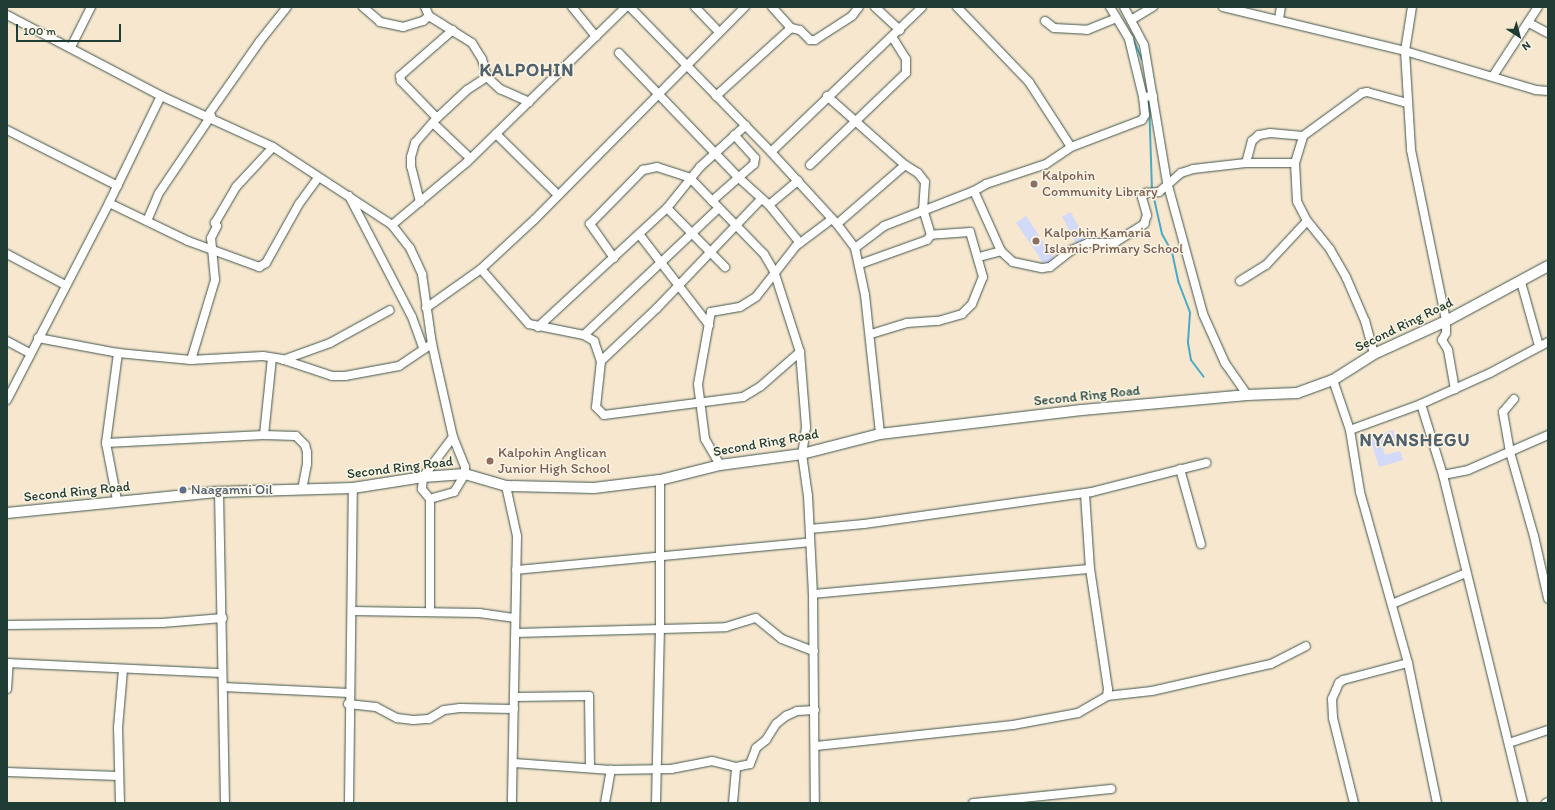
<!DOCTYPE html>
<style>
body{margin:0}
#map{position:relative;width:1555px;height:810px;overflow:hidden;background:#f7e7cf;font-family:Itim,sans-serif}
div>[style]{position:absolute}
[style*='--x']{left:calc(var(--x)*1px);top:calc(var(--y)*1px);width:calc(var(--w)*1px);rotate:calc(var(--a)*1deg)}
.built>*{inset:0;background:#d2d9f9;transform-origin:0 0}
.stream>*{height:2px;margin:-1px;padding:0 1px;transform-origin:1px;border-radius:1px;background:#47abc6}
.roads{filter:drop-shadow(0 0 1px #3f564b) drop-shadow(0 0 1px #3f564b)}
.minor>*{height:8px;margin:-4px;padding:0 4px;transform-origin:4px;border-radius:4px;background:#fff}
.tertiary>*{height:10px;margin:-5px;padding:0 5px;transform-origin:5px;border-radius:5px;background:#fff}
.dots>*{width:11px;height:11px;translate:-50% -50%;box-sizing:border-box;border:2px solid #fcf5e5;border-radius:50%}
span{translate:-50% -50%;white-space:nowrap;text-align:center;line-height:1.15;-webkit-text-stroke:3px #fcf5e5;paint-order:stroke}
.education-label{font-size:14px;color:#785e54}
.left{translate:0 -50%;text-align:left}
.street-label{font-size:14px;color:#1f3d34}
.service-label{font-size:14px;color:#4e5e75}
.district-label{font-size:18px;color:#52626d;font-weight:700;letter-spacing:1px}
.frame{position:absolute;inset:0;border:8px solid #1f3d34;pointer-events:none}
.north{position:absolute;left:1499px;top:16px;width:40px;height:40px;-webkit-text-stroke:3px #fcf5e5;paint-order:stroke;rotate:144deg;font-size:11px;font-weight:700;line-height:16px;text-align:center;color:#1f3d34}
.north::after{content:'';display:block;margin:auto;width:14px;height:18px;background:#1f3d34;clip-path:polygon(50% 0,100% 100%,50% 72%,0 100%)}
.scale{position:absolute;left:16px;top:24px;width:105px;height:18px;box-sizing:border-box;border:2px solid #1f3d34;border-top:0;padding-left:5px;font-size:12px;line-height:14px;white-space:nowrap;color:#1f3d34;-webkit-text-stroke:3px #fcf5e5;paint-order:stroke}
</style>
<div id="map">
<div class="built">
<i style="left:1071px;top:212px;width:31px;height:10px;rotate:63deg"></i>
<i style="left:1026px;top:216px;width:53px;height:12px;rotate:56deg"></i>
<i style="clip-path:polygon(1393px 430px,1396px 440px,1382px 444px,1385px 455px,1400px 451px,1403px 460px,1379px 467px,1370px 438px)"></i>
</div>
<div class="stream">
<i style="--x:1133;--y:39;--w:22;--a:66"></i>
<i style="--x:1149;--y:100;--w:90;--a:88.1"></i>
<i style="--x:1153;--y:194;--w:41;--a:77.3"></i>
<i style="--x:1162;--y:234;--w:21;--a:61"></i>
<i style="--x:1172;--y:252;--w:30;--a:78"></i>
<i style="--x:1178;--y:281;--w:34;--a:69"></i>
<i style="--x:1190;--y:313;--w:30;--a:94"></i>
<i style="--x:1188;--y:343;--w:17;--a:80"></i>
<i style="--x:1191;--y:360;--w:21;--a:53"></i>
</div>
<div class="roads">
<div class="minor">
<i style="--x:363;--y:7;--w:23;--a:41"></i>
<i style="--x:380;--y:22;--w:24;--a:12"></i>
<i style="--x:403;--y:27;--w:21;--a:-17"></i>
<i style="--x:423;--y:21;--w:8;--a:-40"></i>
<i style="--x:429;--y:16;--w:10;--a:-114"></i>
<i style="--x:572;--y:7;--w:38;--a:51"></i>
<i style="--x:630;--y:7;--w:202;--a:45.8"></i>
<i style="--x:771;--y:152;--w:209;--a:-43.8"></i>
<i style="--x:695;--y:7;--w:35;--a:46"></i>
<i style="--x:875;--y:7;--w:34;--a:43"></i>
<i style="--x:957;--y:7;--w:104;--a:46.2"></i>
<i style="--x:1029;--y:82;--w:77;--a:57.1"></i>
<i style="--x:1110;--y:7;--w:37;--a:59"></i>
<i style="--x:1129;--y:39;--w:60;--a:76.4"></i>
<i style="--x:1124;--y:7;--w:43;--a:62.2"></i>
<i style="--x:1144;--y:45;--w:139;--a:80.5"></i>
<i style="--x:1167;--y:182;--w:137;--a:74.7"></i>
<i style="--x:1203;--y:314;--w:54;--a:65.8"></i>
<i style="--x:1225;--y:363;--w:39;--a:55"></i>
<i style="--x:1223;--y:7;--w:187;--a:13.6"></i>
<i style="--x:1405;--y:51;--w:137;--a:16.6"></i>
<i style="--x:1536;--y:90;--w:12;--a:5"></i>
<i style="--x:1412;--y:7;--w:45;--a:99"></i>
<i style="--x:1405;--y:51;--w:99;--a:86.5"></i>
<i style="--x:1411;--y:150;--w:175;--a:78.4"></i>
<i style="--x:1446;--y:321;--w:12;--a:90"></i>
<i style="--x:1446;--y:333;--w:8;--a:120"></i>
<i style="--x:1442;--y:340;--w:12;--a:59"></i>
<i style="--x:1448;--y:350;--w:40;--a:80"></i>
<i style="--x:7;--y:15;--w:174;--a:27.7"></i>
<i style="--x:161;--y:96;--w:123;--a:24.5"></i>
<i style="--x:273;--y:147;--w:142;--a:33.2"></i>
<i style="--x:392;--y:225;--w:29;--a:52"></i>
<i style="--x:410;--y:248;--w:29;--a:65"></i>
<i style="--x:422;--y:274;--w:71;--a:81.9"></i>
<i style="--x:432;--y:344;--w:95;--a:77.3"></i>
<i style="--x:453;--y:437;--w:32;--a:68"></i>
<i style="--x:465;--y:467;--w:7;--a:90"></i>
<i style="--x:465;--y:474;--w:21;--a:121"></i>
<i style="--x:454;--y:492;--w:25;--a:164"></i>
<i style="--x:430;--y:499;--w:13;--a:-129"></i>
<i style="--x:422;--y:489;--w:12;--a:-85"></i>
<i style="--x:423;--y:477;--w:50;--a:-53.1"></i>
<i style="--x:429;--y:16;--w:51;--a:32.1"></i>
<i style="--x:472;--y:43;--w:19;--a:58"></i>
<i style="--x:482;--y:59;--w:19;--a:74"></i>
<i style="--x:487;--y:77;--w:18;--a:43"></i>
<i style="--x:500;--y:89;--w:32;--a:24"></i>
<i style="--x:1279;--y:19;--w:12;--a:-81"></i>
<i style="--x:1131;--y:20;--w:26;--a:-31"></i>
<i style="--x:1045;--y:21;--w:11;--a:38"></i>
<i style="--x:1054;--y:28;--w:33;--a:3"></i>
<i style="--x:1087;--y:30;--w:31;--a:-22"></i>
<i style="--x:1529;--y:23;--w:21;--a:28"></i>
<i style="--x:791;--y:28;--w:9;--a:13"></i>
<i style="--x:800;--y:30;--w:14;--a:45"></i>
<i style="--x:810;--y:40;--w:5;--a:0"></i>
<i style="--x:815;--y:40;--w:44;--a:-33"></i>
<i style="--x:852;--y:16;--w:11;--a:-52"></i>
<i style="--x:71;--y:47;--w:45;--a:-63.4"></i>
<i style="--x:619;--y:53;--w:173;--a:46.2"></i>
<i style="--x:739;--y:178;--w:40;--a:42"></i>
<i style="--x:769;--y:205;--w:49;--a:50.8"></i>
<i style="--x:1493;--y:76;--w:82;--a:-56.9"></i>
<i style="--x:716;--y:96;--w:101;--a:-42.2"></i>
<i style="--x:791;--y:28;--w:28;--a:-132"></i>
<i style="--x:827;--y:96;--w:104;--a:41.5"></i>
<i style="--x:905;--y:165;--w:15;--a:32"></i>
<i style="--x:918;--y:173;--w:11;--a:52"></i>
<i style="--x:925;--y:182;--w:27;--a:94"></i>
<i style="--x:923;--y:209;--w:27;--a:73"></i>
<i style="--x:931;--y:235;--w:6;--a:129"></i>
<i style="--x:927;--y:240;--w:71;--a:160.3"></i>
<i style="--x:208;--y:115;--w:90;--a:-54.9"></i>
<i style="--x:260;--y:41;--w:43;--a:-51.5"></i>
<i style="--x:437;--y:118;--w:52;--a:-134.2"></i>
<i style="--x:401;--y:81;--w:5;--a:-101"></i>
<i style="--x:400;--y:76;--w:70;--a:-41"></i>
<i style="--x:433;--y:123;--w:51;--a:43.4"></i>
<i style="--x:7;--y:130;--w:124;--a:26.8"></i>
<i style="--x:496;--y:134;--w:87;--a:44.5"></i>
<i style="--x:771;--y:152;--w:98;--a:47.5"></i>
<i style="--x:837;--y:224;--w:30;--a:53"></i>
<i style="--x:855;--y:248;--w:36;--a:-37"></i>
<i style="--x:884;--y:226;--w:97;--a:-21.3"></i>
<i style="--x:974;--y:191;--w:14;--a:-30"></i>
<i style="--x:986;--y:184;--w:63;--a:-18.4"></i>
<i style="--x:1046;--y:164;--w:30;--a:-34"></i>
<i style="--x:1071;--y:147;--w:76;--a:-20.8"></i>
<i style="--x:1142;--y:120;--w:6;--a:-59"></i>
<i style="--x:1145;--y:115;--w:18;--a:-96"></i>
<i style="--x:1143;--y:97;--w:10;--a:-6"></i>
<i style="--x:1246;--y:163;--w:23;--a:-75"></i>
<i style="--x:1252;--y:141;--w:9;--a:-41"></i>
<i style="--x:1259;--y:135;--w:11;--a:-10"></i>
<i style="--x:1270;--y:133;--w:33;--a:5"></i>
<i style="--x:810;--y:165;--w:133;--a:-43.8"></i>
<i style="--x:906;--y:73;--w:14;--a:-90"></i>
<i style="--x:906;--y:59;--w:26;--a:-122"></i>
<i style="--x:974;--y:191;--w:66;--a:65.8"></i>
<i style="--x:1001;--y:251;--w:16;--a:43"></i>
<i style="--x:1013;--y:262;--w:30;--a:12"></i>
<i style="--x:1042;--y:268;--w:8;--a:-7"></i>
<i style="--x:1050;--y:267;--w:28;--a:-38"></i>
<i style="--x:1072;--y:250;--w:17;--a:-24"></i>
<i style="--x:1088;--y:243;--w:26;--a:0"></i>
<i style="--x:1114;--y:243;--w:36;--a:-32"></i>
<i style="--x:1144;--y:224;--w:9;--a:-72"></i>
<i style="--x:1147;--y:215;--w:19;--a:-106"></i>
<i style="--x:1142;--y:197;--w:6;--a:-45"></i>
<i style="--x:1146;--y:193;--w:13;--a:-4"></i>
<i style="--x:1159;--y:192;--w:29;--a:-41"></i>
<i style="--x:1181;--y:173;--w:13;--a:-18"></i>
<i style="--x:1193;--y:169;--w:53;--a:-6.5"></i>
<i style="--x:1246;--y:163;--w:49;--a:0"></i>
<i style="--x:349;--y:196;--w:136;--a:62.5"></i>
<i style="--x:412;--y:317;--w:33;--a:70"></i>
<i style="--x:712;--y:201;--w:56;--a:-41.4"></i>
<i style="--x:754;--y:164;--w:6;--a:-81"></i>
<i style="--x:755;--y:158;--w:31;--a:-132"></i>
<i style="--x:420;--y:202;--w:37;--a:-104"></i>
<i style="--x:411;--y:166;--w:9;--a:-90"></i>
<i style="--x:411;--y:157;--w:15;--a:-74"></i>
<i style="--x:415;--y:143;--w:33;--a:-49"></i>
<i style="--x:437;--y:118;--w:41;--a:-43"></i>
<i style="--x:467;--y:90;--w:24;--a:-33"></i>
<i style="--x:109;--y:203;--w:88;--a:25.7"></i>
<i style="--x:188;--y:241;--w:76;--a:20.1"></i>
<i style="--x:259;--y:267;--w:8;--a:-30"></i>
<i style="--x:266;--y:263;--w:68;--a:-60.8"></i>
<i style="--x:299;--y:204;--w:32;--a:-54"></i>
<i style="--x:769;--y:205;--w:38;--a:-40"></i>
<i style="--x:667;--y:208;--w:83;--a:45.5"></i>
<i style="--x:147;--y:221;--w:30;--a:-67"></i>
<i style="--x:159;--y:193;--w:93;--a:-56"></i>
<i style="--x:837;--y:224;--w:90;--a:-40.9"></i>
<i style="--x:392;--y:225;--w:98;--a:-40"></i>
<i style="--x:467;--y:162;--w:222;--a:-44.3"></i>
<i style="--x:639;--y:234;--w:115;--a:52.4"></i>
<i style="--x:855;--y:248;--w:48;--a:78"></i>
<i style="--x:865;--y:295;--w:140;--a:83.8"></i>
<i style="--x:7;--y:254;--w:66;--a:28.1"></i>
<i style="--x:979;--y:257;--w:23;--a:-15"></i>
<i style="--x:614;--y:258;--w:42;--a:-125.2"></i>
<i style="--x:590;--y:224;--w:76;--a:-45.5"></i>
<i style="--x:643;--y:170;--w:14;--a:-12"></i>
<i style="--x:657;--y:167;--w:35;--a:18"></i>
<i style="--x:690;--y:178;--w:106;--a:45.8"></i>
<i style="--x:764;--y:254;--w:20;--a:60"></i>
<i style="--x:774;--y:271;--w:85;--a:72.2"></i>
<i style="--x:800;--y:352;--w:75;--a:85.4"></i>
<i style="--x:806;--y:427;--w:27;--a:98"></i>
<i style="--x:802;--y:454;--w:42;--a:81.9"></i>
<i style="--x:808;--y:496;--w:98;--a:87.1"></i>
<i style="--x:813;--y:594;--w:209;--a:89.5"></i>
<i style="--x:481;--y:269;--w:73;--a:48.9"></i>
<i style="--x:529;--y:324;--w:56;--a:11.3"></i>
<i style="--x:584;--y:335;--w:12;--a:31"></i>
<i style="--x:594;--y:341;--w:21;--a:71"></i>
<i style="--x:601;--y:361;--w:46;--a:96.2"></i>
<i style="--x:596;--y:407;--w:11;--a:45"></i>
<i style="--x:604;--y:415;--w:140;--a:-7.4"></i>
<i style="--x:743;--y:397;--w:21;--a:-31"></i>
<i style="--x:761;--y:386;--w:52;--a:-41.1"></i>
<i style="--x:1240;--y:281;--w:31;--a:-32"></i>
<i style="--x:1266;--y:265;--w:60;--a:-47"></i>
<i style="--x:1521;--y:282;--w:66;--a:74.3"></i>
<i style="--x:426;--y:308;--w:67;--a:-35.3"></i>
<i style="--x:481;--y:269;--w:72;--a:-42.8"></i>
<i style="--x:534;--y:220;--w:300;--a:-45.3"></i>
<i style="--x:538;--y:327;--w:176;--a:-42.7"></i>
<i style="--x:667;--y:208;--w:53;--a:-51.2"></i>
<i style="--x:700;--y:167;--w:62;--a:-42.4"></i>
<i style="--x:871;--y:334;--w:38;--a:-17"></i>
<i style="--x:907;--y:323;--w:31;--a:-4"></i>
<i style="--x:938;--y:321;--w:25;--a:-16"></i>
<i style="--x:962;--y:314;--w:14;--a:-45"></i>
<i style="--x:972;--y:304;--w:29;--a:-68"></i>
<i style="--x:983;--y:277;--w:47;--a:-106.1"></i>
<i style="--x:970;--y:232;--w:39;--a:176"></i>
<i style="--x:584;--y:335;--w:185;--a:-43.3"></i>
<i style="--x:38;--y:338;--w:81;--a:10.6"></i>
<i style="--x:118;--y:353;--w:73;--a:5.5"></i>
<i style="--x:191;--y:360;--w:72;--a:-3.2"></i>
<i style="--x:263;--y:356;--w:18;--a:9"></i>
<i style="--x:281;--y:359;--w:54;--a:18.4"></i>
<i style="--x:332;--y:376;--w:13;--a:0"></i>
<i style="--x:345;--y:376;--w:55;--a:-10.5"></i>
<i style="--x:399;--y:366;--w:40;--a:-34"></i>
<i style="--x:7;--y:341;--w:26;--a:28"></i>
<i style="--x:1374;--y:354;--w:34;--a:-105"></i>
<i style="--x:1365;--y:321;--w:48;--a:-113.4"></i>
<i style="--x:1346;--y:277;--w:32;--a:-120"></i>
<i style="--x:1330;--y:249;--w:36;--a:-129"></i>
<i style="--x:1307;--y:221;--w:22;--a:-117"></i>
<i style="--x:1297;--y:201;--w:38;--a:-93"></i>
<i style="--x:1295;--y:163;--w:28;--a:-73"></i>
<i style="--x:1303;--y:136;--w:73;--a:-36.1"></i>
<i style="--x:1362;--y:93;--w:5;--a:-11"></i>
<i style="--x:1367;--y:92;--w:41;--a:15.4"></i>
<i style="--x:191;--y:360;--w:84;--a:-73.3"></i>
<i style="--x:215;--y:280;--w:42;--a:-95.4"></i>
<i style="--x:211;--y:238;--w:13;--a:-63"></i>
<i style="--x:217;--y:226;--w:4;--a:-124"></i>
<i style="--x:215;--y:223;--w:42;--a:-59.7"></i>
<i style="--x:236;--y:187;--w:54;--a:-47.2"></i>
<i style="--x:283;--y:360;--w:50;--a:-19.9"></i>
<i style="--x:330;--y:343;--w:68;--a:-28.8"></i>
<i style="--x:601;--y:361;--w:77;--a:-43.4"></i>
<i style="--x:657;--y:308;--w:151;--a:-46.3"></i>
<i style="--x:1333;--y:380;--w:53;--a:71.2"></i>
<i style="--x:1350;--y:430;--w:63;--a:80.8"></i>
<i style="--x:1360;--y:492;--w:178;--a:74.3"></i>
<i style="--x:1408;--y:663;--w:143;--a:78.3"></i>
<i style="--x:1514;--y:399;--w:17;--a:130"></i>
<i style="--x:1503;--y:412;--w:41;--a:80.1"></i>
<i style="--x:1510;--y:452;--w:87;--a:74.1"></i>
<i style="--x:1534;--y:536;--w:64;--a:77.3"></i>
<i style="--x:7;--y:400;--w:222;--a:-62.6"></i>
<i style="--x:109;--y:203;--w:119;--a:-64.1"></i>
<i style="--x:1421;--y:404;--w:74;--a:72.8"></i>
<i style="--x:1443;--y:475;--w:338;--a:76.3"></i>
<i style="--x:1350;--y:430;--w:76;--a:-20.1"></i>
<i style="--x:1421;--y:404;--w:76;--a:-24.2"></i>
<i style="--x:1490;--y:373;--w:66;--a:-28.1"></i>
<i style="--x:264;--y:435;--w:77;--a:-84.1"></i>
<i style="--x:106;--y:443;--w:158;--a:-2.9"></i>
<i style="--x:264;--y:435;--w:32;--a:2"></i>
<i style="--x:296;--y:436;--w:13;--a:45"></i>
<i style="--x:305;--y:445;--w:7;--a:74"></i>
<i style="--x:307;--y:452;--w:12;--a:90"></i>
<i style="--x:307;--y:464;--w:26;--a:101"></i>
<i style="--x:720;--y:465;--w:30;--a:-120"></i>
<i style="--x:705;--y:439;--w:55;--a:-97.3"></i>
<i style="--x:698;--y:384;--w:73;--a:-79.8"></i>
<i style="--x:711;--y:312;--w:29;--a:-10"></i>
<i style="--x:740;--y:307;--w:19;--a:-32"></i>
<i style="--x:756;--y:297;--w:65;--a:-51.9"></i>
<i style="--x:796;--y:246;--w:45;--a:-36.9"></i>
<i style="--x:1180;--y:469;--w:78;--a:74.4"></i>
<i style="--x:1443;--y:475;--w:25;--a:-11"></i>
<i style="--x:1468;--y:470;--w:87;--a:-23.6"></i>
<i style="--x:506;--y:486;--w:51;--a:77.6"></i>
<i style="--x:517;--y:536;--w:267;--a:91.1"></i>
<i style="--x:219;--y:492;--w:311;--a:88.9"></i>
<i style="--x:117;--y:500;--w:58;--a:-100.9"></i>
<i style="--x:106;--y:443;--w:91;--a:-82.4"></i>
<i style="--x:810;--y:529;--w:54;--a:-5.3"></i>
<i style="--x:864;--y:524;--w:230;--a:-8"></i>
<i style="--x:1092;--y:492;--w:118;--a:-14.3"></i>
<i style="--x:516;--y:570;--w:295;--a:-5.4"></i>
<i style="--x:813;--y:594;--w:278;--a:-5.2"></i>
<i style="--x:1392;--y:604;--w:80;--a:-22.7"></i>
<i style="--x:352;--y:611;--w:127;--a:0.9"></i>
<i style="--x:479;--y:613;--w:35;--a:8"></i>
<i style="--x:430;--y:612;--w:113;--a:-90"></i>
<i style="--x:7;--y:625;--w:155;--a:-0.7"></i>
<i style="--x:162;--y:623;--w:61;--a:-4.7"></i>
<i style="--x:516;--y:633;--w:210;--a:-1.6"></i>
<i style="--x:726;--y:627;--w:31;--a:-17"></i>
<i style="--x:756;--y:618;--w:33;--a:39"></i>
<i style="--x:782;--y:639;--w:34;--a:21"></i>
<i style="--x:7;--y:663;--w:215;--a:2.7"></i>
<i style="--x:223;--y:687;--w:126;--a:2.7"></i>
<i style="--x:7;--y:689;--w:26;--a:-86"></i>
<i style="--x:1107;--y:696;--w:45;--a:-6.3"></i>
<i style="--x:1152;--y:691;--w:122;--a:-12.8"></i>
<i style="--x:1271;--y:664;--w:39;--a:-27"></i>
<i style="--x:515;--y:697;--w:74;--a:-0.8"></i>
<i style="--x:589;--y:696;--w:72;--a:89.2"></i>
<i style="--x:348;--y:704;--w:28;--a:6"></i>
<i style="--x:376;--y:707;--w:24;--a:28"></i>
<i style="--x:397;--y:718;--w:16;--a:7"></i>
<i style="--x:413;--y:720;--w:16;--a:-4"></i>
<i style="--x:429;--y:719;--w:17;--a:-31"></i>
<i style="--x:444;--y:710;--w:16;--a:-7"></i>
<i style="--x:460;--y:708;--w:54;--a:1.1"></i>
<i style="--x:1509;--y:743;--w:41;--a:-18.4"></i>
<i style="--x:816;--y:746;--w:198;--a:-6.1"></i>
<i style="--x:1013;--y:725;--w:66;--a:-10.5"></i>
<i style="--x:1078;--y:713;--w:34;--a:-30"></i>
<i style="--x:1107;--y:696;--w:7;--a:-82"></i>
<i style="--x:1108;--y:689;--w:121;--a:-98.5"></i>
<i style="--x:1090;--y:569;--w:76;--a:-93.8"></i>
<i style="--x:514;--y:763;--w:97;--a:4.1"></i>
<i style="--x:611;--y:770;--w:60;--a:-1"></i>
<i style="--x:671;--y:769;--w:42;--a:-11"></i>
<i style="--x:712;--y:761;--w:25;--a:14"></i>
<i style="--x:736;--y:767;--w:14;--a:-12"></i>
<i style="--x:750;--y:764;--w:17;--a:-69"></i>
<i style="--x:756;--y:748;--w:13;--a:-39"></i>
<i style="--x:766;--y:740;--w:19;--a:-58"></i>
<i style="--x:776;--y:724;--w:13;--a:-39"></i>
<i style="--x:786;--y:716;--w:12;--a:-24"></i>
<i style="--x:797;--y:711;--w:18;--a:-3"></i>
<i style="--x:7;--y:772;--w:111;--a:2.1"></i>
<i style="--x:120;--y:803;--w:75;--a:-91.5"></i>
<i style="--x:118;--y:728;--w:58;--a:-85.1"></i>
<i style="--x:349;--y:803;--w:315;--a:-89.3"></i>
<i style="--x:605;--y:803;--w:34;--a:-80"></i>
<i style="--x:656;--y:803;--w:173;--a:-88.7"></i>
<i style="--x:660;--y:630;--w:150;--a:-90"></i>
<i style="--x:733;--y:803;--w:36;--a:-85"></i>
<i style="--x:973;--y:803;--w:139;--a:-5.8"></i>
<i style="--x:1354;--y:803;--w:88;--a:-103.9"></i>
<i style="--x:1333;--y:718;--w:19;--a:-93"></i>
<i style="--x:1332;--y:699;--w:10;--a:-66"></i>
<i style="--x:1336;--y:690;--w:8;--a:-67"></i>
<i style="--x:1339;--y:683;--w:5;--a:-37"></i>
<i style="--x:1343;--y:680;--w:67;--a:-14.7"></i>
<i style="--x:1546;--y:803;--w:2;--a:-27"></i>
</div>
<div class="tertiary">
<i style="--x:7;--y:513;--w:213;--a:-5.7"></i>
<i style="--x:219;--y:492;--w:134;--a:-1.7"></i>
<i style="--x:353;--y:488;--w:71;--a:-8.9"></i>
<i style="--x:423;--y:477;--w:42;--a:-4.1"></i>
<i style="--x:465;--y:474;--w:43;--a:16.3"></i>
<i style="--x:506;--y:486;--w:88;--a:1.3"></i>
<i style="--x:594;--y:488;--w:66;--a:-6.9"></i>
<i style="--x:660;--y:480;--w:62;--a:-14"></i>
<i style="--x:720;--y:465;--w:83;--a:-7.6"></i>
<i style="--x:802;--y:454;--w:81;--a:-14.4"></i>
<i style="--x:880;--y:434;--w:203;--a:-6.8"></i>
<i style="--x:1082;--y:410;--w:166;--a:-5.2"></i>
<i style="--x:1247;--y:395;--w:50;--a:-2.3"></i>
<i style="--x:1297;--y:393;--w:38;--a:-20"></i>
<i style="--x:1333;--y:380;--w:49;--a:-32.4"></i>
<i style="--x:1374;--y:354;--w:79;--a:-24.6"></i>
<i style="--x:1446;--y:321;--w:116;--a:-28.3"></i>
</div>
</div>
<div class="dots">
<i style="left:1034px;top:184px;background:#8d6e63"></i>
<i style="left:1036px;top:241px;background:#8d6e63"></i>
<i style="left:490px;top:461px;background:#8d6e63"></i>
<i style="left:183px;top:490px;background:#5c6f8a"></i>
</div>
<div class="education-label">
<span class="left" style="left:1042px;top:184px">Kalpohin<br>Community Library</span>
<span class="left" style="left:1044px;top:241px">Kalpohin Kamaria<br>Islamic Primary School</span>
<span class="left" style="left:498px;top:461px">Kalpohin Anglican<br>Junior High School</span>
</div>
<div class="street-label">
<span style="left:1404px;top:325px;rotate:-26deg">Second Ring Road</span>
<span style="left:1087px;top:396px;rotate:-6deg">Second Ring Road</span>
<span style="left:766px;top:443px;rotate:-10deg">Second Ring Road</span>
<span style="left:400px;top:468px;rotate:-7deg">Second Ring Road</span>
<span style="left:77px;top:492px;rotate:-6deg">Second Ring Road</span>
</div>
<div class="service-label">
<span class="left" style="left:191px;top:490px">Naagamni Oil</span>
</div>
<div class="district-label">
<span style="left:527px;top:70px">KALPOHIN</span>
<span style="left:1415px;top:440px">NYANSHEGU</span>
</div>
<div class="frame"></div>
<div class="north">N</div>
<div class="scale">100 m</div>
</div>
